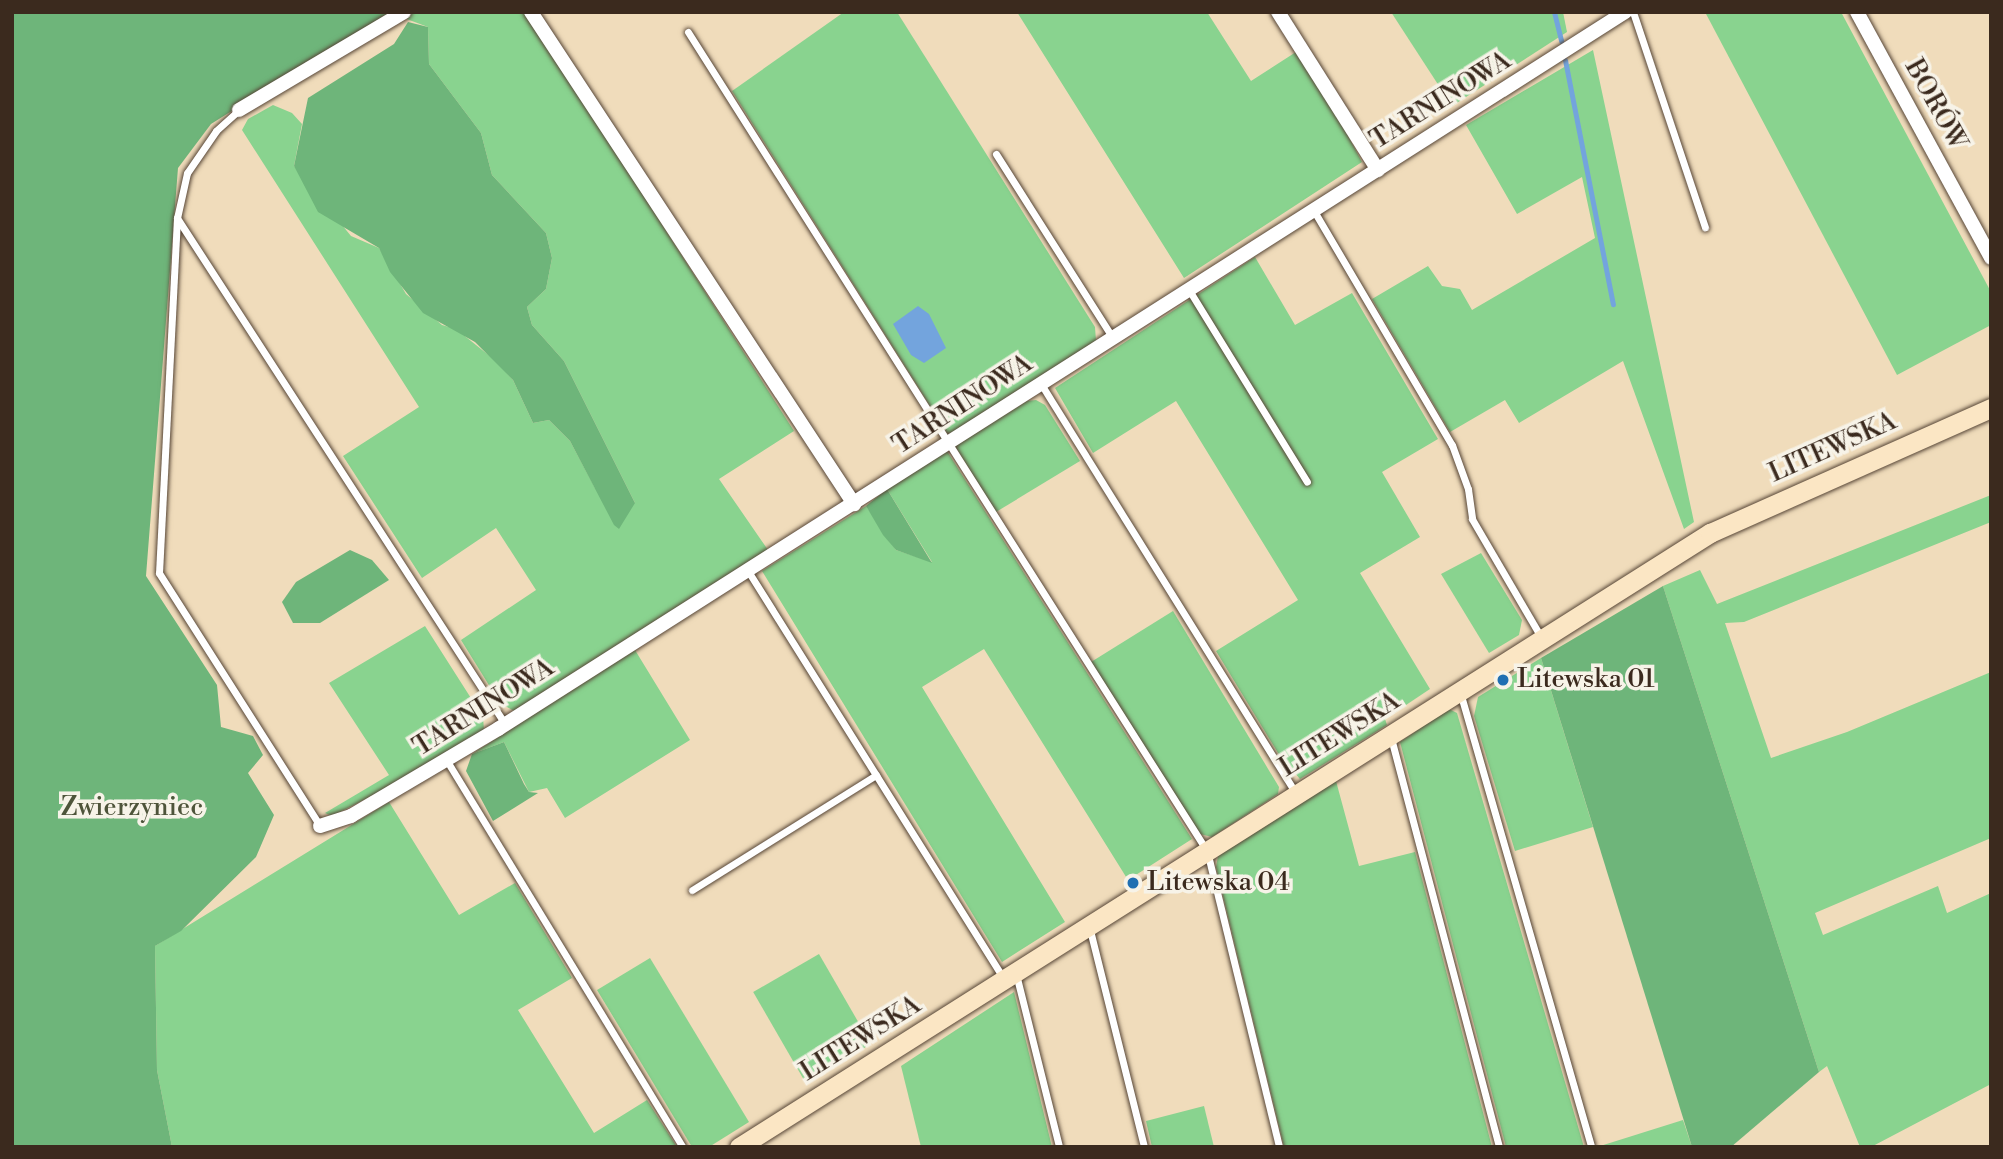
<!DOCTYPE html>
<meta charset="utf-8">
<style>
body{margin:0}
#map{position:relative;width:2003px;height:1159px;overflow:hidden;background:#f0dcbb;font-family:"Libre Bodoni",serif}
div>[style]{position:absolute}
[style*='--x']{left:calc(var(--x)*1px);top:calc(var(--y)*1px);width:calc(var(--w)*1px);rotate:calc(var(--a)*1deg)}
.green>*{inset:0;background:#89d38f;transform-origin:0 0}
.forest>*{inset:0;background:#6eb57a}
.water>*{inset:0;background:#73a4dd}
.stream>*{height:5px;margin:-2.5px;padding:0 2.5px;transform-origin:2.5px;border-radius:2.5px;background:#73a4dd}
.roads{filter:drop-shadow(0 0 2px #564536) drop-shadow(0 0 2px #564536)}
.lane>*{height:7px;margin:-3.5px;padding:0 3.5px;transform-origin:3.5px;border-radius:3.5px;background:#fff}
.street>*{height:14px;margin:-7px;padding:0 7px;transform-origin:7px;border-radius:7px;background:#fff}
.secondary>*{height:19px;margin:-9.5px;padding:0 9.5px;transform-origin:9.5px;border-radius:9.5px;background:#fbe6c4}
.dots>*{width:19px;height:19px;translate:-50% -50%;box-sizing:border-box;border:4px solid #f7f3e8;border-radius:50%}
span{translate:-50% -50%;white-space:nowrap;text-align:center;line-height:1.15;-webkit-text-stroke:7px #f7f3e8;paint-order:stroke}
.street-label{font-size:26px;color:#3b2a1e}
.poi-label{font-size:26px;color:#3b2a1e}
.left{translate:0 -50%;text-align:left}
.park-label{font-size:26px;color:#4e543a}
.frame{position:absolute;inset:0;border:14px solid #3b2a1e;pointer-events:none}
</style>
<div id="map">
<div class="green">
<i style="clip-path:polygon(414px 12px,526px 12px,794px 431px,719px 479px,768px 550px,514px 711px,500px 703px,461px 640px,536px 590px,496px 528px,422px 578px,343px 456px,419px 407px,242px 130px,248px 119px,273px 105px,292px 113px,302px 124px,294px 166px,351px 236px,379px 248px,406px 294px,442px 325px,456px 329px,496px 361px,513px 380px,533px 423px,549px 420px,570px 441px,595px 488px,635px 503px,564px 361px,532px 325px,527px 307px,546px 289px,552px 258px,546px 233px,492px 175px,481px 133px,429px 64px,428px 27px,404px 18px)"></i>
<i style="clip-path:polygon(844px 12px,897px 12px,1095px 327px,1096px 341px,954px 434px,947px 433px,732px 91px)"></i>
<i style="clip-path:polygon(1017px 12px,1207px 12px,1251px 81px,1296px 52px,1270px 12px,1282px 12px,1362px 162px,1184px 278px)"></i>
<i style="clip-path:polygon(1391px 12px,1563px 12px,1567px 32px,1452px 106px)"></i>
<i style="clip-path:polygon(1705px 12px,1841px 12px,1991px 292px,1991px 325px,1897px 375px)"></i>
<i style="clip-path:polygon(1593px 50px,1694px 522px,1684px 529px,1623px 361px,1519px 423px,1505px 400px,1450px 432px,1372px 299px,1428px 266px,1442px 286px,1460px 289px,1472px 310px,1595px 238px,1582px 177px,1517px 214px,1466px 125px)"></i>
<i style="clip-path:polygon(1255px 257px,1295px 325px,1352px 293px,1438px 439px,1382px 472px,1420px 537px,1360px 573px,1430px 689px,1385px 719px,1387px 725px,1300px 779px,1278px 753px,1216px 651px,1298px 600px,1176px 401px,1093px 453px,1055px 388px)"></i>
<i style="clip-path:polygon(1036px 400px,1045px 405px,1080px 461px,996px 512px,955px 446px,1027px 401px)"></i>
<i style="clip-path:polygon(947px 451px,1192px 839px,1128px 880px,984px 649px,922px 687px,1065px 922px,1002px 962px,762px 571px,866px 506px,896px 550px,932px 562px,887px 489px)"></i>
<i style="clip-path:polygon(1991px 495px,1991px 522px,1744px 622px,1725px 623px,1771px 758px,1847px 732px,1991px 672px,1991px 838px,1815px 913px,1823px 935px,1938px 886px,1947px 913px,1991px 893px,1991px 1084px,1871px 1147px,1860px 1147px,1827px 1066px,1819px 1072px,1663px 586px,1700px 570px,1717px 604px)"></i>
<i style="clip-path:polygon(1481px 553px,1522px 620px,1519px 635px,1489px 653px,1441px 574px)"></i>
<i style="clip-path:polygon(1173px 611px,1279px 787px,1278px 794px,1212px 837px,1200px 834px,1091px 662px)"></i>
<i style="clip-path:polygon(425px 626px,483px 717px,484px 730px,395px 784px,332px 816px,325px 813px,389px 775px,329px 683px)"></i>
<i style="clip-path:polygon(635px 650px,690px 740px,565px 818px,547px 788px,529px 792px,504px 742px,472px 754px)"></i>
<i style="clip-path:polygon(1541px 658px,1593px 827px,1515px 851px,1474px 716px,1478px 697px)"></i>
<i style="clip-path:polygon(1449px 709px,1457px 713px,1584px 1147px,1506px 1147px,1400px 742px)"></i>
<i style="clip-path:polygon(1336px 781px,1359px 866px,1415px 852px,1492px 1147px,1284px 1147px,1216px 867px,1218px 856px)"></i>
<i style="clip-path:polygon(389px 802px,459px 915px,515px 883px,572px 978px,518px 1010px,594px 1133px,647px 1100px,677px 1147px,172px 1147px,157px 1070px,155px 946px)"></i>
<i style="left:819px;top:954px;width:104px;height:76px;rotate:60deg"></i>
<i style="clip-path:polygon(650px 958px,749px 1122px,709px 1147px,692px 1147px,597px 990px)"></i>
<i style="clip-path:polygon(1014px 992px,1052px 1147px,921px 1147px,901px 1066px)"></i>
<i style="clip-path:polygon(1204px 1106px,1214px 1147px,1152px 1147px,1146px 1121px)"></i>
<i style="clip-path:polygon(1683px 1120px,1692px 1147px,1597px 1147px)"></i>
</div>
<div class="forest">
<i style="clip-path:polygon(12px 12px,390px 12px,211px 124px,178px 168px,146px 576px,217px 685px,221px 727px,253px 736px,263px 755px,248px 773px,274px 815px,256px 857px,181px 931px,155px 946px,157px 1070px,172px 1147px,12px 1147px)"></i>
<i style="clip-path:polygon(408px 22px,428px 27px,429px 64px,481px 133px,492px 175px,546px 233px,552px 258px,546px 289px,527px 307px,532px 325px,564px 361px,635px 503px,619px 529px,614px 525px,570px 441px,549px 420px,533px 423px,513px 380px,475px 342px,423px 313px,390px 272px,379px 248px,318px 212px,294px 166px,308px 98px,394px 44px)"></i>
<i style="clip-path:polygon(887px 489px,932px 563px,896px 550px,883px 535px,866px 506px)"></i>
<i style="clip-path:polygon(350px 550px,372px 560px,389px 580px,320px 623px,293px 623px,282px 602px,296px 582px)"></i>
<i style="clip-path:polygon(1663px 586px,1819px 1072px,1731px 1147px,1692px 1147px,1541px 658px)"></i>
<i style="clip-path:polygon(504px 742px,524px 784px,529px 792px,538px 793px,493px 821px,466px 771px,472px 754px)"></i>
</div>
<div class="water">
<i style="clip-path:polygon(918px 306px,929px 314px,946px 348px,924px 363px,911px 355px,893px 324px)"></i>
</div>
<div class="stream">
<i style="--x:1554;--y:12;--w:30;--a:76"></i>
<i style="--x:1565;--y:60;--w:249;--a:78.9"></i>
</div>
<div class="roads">
<div class="lane">
<i style="--x:1633;--y:12;--w:227;--a:71.5"></i>
<i style="--x:688;--y:32;--w:970;--a:57.64"></i>
<i style="--x:1207;--y:851;--w:305;--a:76.3"></i>
<i style="--x:239;--y:110;--w:31;--a:138"></i>
<i style="--x:216;--y:131;--w:51;--a:124.6"></i>
<i style="--x:187;--y:173;--w:46;--a:102.5"></i>
<i style="--x:177;--y:218;--w:355;--a:92.9"></i>
<i style="--x:159;--y:573;--w:300;--a:57.5"></i>
<i style="--x:996;--y:154;--w:217;--a:57.6"></i>
<i style="--x:1314;--y:211;--w:272;--a:59.5"></i>
<i style="--x:1452;--y:445;--w:47;--a:70"></i>
<i style="--x:1468;--y:489;--w:30;--a:82"></i>
<i style="--x:1472;--y:519;--w:137;--a:59.7"></i>
<i style="--x:177;--y:218;--w:603;--a:57.05"></i>
<i style="--x:1189;--y:290;--w:225;--a:58.4"></i>
<i style="--x:1041;--y:384;--w:482;--a:58.1"></i>
<i style="--x:748;--y:571;--w:482;--a:57.9"></i>
<i style="--x:1460;--y:692;--w:472;--a:73.9"></i>
<i style="--x:1391;--y:738;--w:423;--a:75.2"></i>
<i style="--x:447;--y:761;--w:452;--a:58.6"></i>
<i style="--x:692;--y:890;--w:217;--a:-32"></i>
<i style="--x:1089;--y:926;--w:228;--a:76"></i>
<i style="--x:1016;--y:974;--w:178;--a:76"></i>
</div>
<div class="street">
<i style="--x:531;--y:12;--w:589;--a:56.71"></i>
<i style="--x:1278;--y:12;--w:187;--a:57.7"></i>
<i style="--x:1857;--y:12;--w:280;--a:61.4"></i>
<i style="--x:239;--y:110;--w:192;--a:-30.7"></i>
<i style="--x:320;--y:826;--w:33;--a:-18"></i>
<i style="--x:351;--y:816;--w:171;--a:-30.6"></i>
<i style="--x:498;--y:729;--w:1336;--a:-32.46"></i>
</div>
<div class="secondary">
<i style="--x:739;--y:1147;--w:1149;--a:-32.31"></i>
<i style="--x:1710;--y:533;--w:308;--a:-24"></i>
</div>
</div>
<div class="dots">
<i style="left:1503px;top:680px;background:#1f6fb2"></i>
<i style="left:1133px;top:883px;background:#1f6fb2"></i>
</div>
<div class="street-label">
<span style="left:1441px;top:101px;rotate:-32deg">TARNINOWA</span>
<span style="left:1935px;top:105px;rotate:61deg">BORÓW</span>
<span style="left:963px;top:405px;rotate:-33deg">TARNINOWA</span>
<span style="left:1833px;top:448px;rotate:-24deg">LITEWSKA</span>
<span style="left:484px;top:708px;rotate:-32deg">TARNINOWA</span>
<span style="left:1340px;top:735px;rotate:-32deg">LITEWSKA</span>
<span style="left:861px;top:1039px;rotate:-32deg">LITEWSKA</span>
</div>
<div class="poi-label">
<span class="left" style="left:1517px;top:680px">Litewska 01</span>
<span class="left" style="left:1147px;top:883px">Litewska 04</span>
</div>
<div class="park-label">
<span style="left:132px;top:808px">Zwierzyniec</span>
</div>
<div class="frame"></div>
</div>
